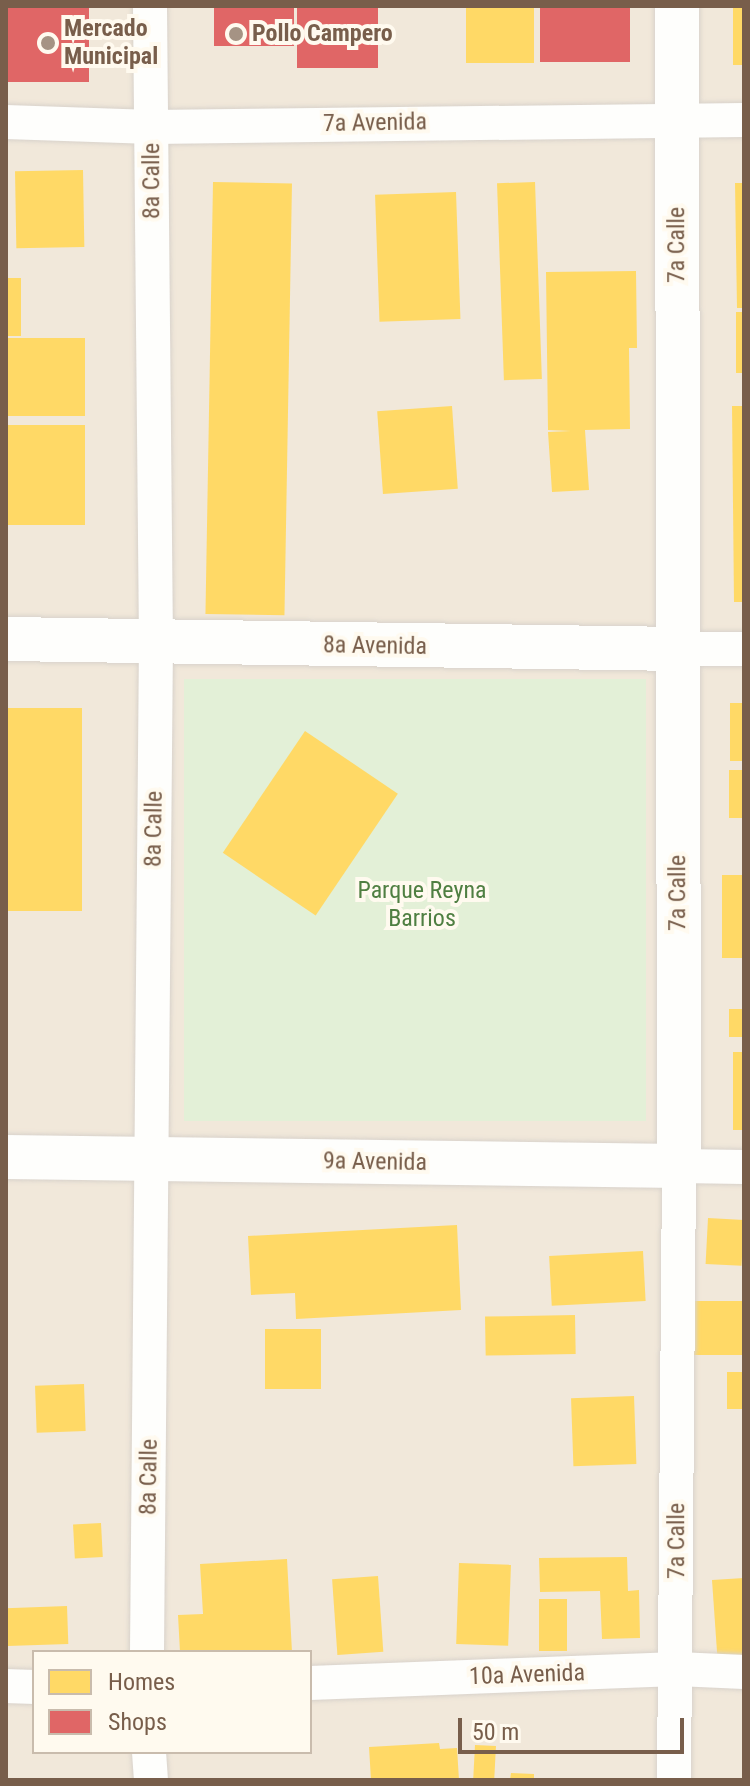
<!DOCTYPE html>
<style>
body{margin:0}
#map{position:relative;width:750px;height:1786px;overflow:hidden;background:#f8f5ed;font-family:"Roboto Condensed",sans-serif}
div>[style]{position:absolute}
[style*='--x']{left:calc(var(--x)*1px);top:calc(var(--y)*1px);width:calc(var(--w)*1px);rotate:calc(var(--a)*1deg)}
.residential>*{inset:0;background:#f1e8da}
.green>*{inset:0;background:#e3f0d7;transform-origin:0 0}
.homes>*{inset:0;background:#ffd966;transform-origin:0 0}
.shops>*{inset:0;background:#e06666;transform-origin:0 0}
.roads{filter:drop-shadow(0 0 2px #d8d2cb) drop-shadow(0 0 2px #d8d2cb)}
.minor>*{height:34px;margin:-17px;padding:0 17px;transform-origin:17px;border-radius:17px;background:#fefefc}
.tertiary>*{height:44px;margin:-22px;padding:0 22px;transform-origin:22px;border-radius:22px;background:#fefefc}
.dots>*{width:22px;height:22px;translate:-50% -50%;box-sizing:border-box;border:4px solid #fffaef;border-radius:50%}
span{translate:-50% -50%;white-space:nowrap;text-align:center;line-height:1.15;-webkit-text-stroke:8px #fffaef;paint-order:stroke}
.poi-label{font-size:24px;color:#785e4b;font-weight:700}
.left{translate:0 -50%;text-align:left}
.street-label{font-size:24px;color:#785e4b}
.park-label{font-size:24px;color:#4f7f42}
.frame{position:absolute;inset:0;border:8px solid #785e4b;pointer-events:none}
.legend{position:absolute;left:32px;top:1650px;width:280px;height:104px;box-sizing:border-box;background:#fffaef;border:2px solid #c9bcad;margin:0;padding:10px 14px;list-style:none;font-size:24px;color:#785e4b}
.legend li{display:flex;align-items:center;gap:16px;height:40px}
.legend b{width:40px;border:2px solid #c9bcad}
.scale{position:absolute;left:458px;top:1718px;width:226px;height:36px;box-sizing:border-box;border:4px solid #785e4b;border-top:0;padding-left:10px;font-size:24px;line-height:28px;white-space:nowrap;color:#785e4b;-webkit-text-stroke:6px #fffaef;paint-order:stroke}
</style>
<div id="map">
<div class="residential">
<i style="clip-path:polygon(evenodd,6px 6px,744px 6px,744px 1780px,6px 1780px,6px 6px,34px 1652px,310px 1652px,310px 1752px,34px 1752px,34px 1652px)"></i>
</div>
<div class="green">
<i style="left:184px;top:679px;width:462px;height:442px"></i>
</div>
<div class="homes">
<i style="left:466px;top:6px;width:68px;height:57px"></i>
<i style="left:733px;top:6px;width:11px;height:59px"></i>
<i style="left:83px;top:170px;width:77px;height:68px;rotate:89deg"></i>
<i style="left:213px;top:182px;width:79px;height:432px;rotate:1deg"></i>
<i style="left:535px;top:182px;width:197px;height:38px;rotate:88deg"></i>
<i style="clip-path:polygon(735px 183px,744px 183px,744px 308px,737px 308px)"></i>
<i style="left:456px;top:192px;width:127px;height:81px;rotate:88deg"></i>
<i style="clip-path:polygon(636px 271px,637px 348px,629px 348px,630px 429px,585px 430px,589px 490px,552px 492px,548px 432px,571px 431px,548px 430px,546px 272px)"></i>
<i style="left:6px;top:278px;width:15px;height:58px"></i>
<i style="left:736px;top:312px;width:8px;height:61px"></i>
<i style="left:6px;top:338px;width:79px;height:78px"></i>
<i style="left:452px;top:406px;width:83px;height:75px;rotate:86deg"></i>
<i style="clip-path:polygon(732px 406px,744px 406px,744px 602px,734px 602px)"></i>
<i style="left:6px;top:425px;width:79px;height:100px"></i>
<i style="left:730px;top:703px;width:14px;height:58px"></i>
<i style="left:6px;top:708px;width:76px;height:203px"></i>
<i style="left:305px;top:731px;width:112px;height:147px;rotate:34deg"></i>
<i style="left:729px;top:770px;width:15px;height:48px"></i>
<i style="left:722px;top:875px;width:22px;height:83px"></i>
<i style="left:729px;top:1009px;width:15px;height:28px"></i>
<i style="left:733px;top:1052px;width:11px;height:78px"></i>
<i style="left:708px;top:1218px;width:36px;height:46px;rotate:3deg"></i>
<i style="clip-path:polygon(457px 1225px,461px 1310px,296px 1319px,295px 1293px,251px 1295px,248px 1236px)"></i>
<i style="left:643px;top:1251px;width:50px;height:94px;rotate:87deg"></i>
<i style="left:744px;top:1301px;width:54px;height:51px;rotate:90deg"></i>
<i style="left:575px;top:1315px;width:39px;height:90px;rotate:89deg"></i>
<i style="left:265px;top:1329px;width:56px;height:60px"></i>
<i style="left:727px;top:1372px;width:17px;height:37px"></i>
<i style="left:84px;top:1384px;width:47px;height:49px;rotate:88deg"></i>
<i style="left:634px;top:1396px;width:68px;height:63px;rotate:88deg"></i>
<i style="left:101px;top:1523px;width:34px;height:28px;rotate:87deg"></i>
<i style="clip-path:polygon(627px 1557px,628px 1591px,639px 1590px,640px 1638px,602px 1639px,600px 1591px,540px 1592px,539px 1558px)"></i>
<i style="clip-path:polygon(287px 1559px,292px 1652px,180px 1652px,178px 1615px,203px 1614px,200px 1564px)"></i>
<i style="left:459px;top:1563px;width:52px;height:81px;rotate:2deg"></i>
<i style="left:378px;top:1576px;width:76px;height:46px;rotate:86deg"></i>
<i style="clip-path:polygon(744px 1578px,744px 1664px,718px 1666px,712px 1580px)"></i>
<i style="left:539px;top:1599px;width:28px;height:52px"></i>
<i style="left:67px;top:1606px;width:38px;height:61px;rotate:88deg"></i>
<i style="clip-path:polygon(439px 1743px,440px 1749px,457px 1748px,459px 1780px,371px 1780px,369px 1747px)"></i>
<i style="left:475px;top:1745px;width:21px;height:35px;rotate:3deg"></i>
<i style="clip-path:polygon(511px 1773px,534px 1774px,534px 1780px,510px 1780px)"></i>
</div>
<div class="shops">
<i style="left:6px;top:6px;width:83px;height:76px"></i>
<i style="left:214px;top:6px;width:80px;height:40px"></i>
<i style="left:297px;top:6px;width:81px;height:62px"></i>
<i style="left:540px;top:6px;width:90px;height:56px"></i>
</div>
<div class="roads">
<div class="minor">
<i style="--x:6;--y:122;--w:146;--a:2"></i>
<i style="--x:152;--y:127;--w:592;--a:-0.68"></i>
<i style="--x:677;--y:649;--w:67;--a:0"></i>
<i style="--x:147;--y:1652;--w:1008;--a:-89.49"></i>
<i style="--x:156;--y:644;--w:638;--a:-90.54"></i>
<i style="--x:310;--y:1683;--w:367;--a:-2.2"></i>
<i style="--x:677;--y:1669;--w:67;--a:2.6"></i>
<i style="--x:6;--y:1686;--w:28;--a:2"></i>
<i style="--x:149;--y:1752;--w:28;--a:86"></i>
<i style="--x:674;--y:1780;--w:614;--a:-89.53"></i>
<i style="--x:679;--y:1166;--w:65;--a:0.9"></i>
</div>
<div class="tertiary">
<i style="--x:6;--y:639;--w:671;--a:0.85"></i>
<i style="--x:6;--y:1157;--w:673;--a:0.77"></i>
<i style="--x:679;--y:1166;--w:1160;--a:-90.1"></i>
</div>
</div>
<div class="dots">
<i style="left:236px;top:34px;background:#a59384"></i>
<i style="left:48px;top:43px;background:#a59384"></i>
</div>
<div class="poi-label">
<span class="left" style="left:64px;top:43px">Mercado<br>Municipal</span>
<span class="left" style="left:252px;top:34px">Pollo Campero</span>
</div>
<div class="street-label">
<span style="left:375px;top:123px;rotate:-1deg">7a Avenida</span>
<span style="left:152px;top:181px;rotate:-90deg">8a Calle</span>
<span style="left:677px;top:245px;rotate:-90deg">7a Calle</span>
<span style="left:375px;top:646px;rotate:1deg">8a Avenida</span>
<span style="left:154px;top:829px;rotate:-89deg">8a Calle</span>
<span style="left:678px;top:893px;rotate:-90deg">7a Calle</span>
<span style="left:375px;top:1162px;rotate:1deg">9a Avenida</span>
<span style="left:149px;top:1477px;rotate:-89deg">8a Calle</span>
<span style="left:677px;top:1541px;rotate:-90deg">7a Calle</span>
<span style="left:527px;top:1675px;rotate:-2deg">10a Avenida</span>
</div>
<div class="park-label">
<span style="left:422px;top:905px">Parque Reyna<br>Barrios</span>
</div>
<div class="frame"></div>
<ul class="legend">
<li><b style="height:22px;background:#ffd966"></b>Homes</li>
<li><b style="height:22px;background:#e06666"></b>Shops</li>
</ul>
<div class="scale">50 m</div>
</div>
